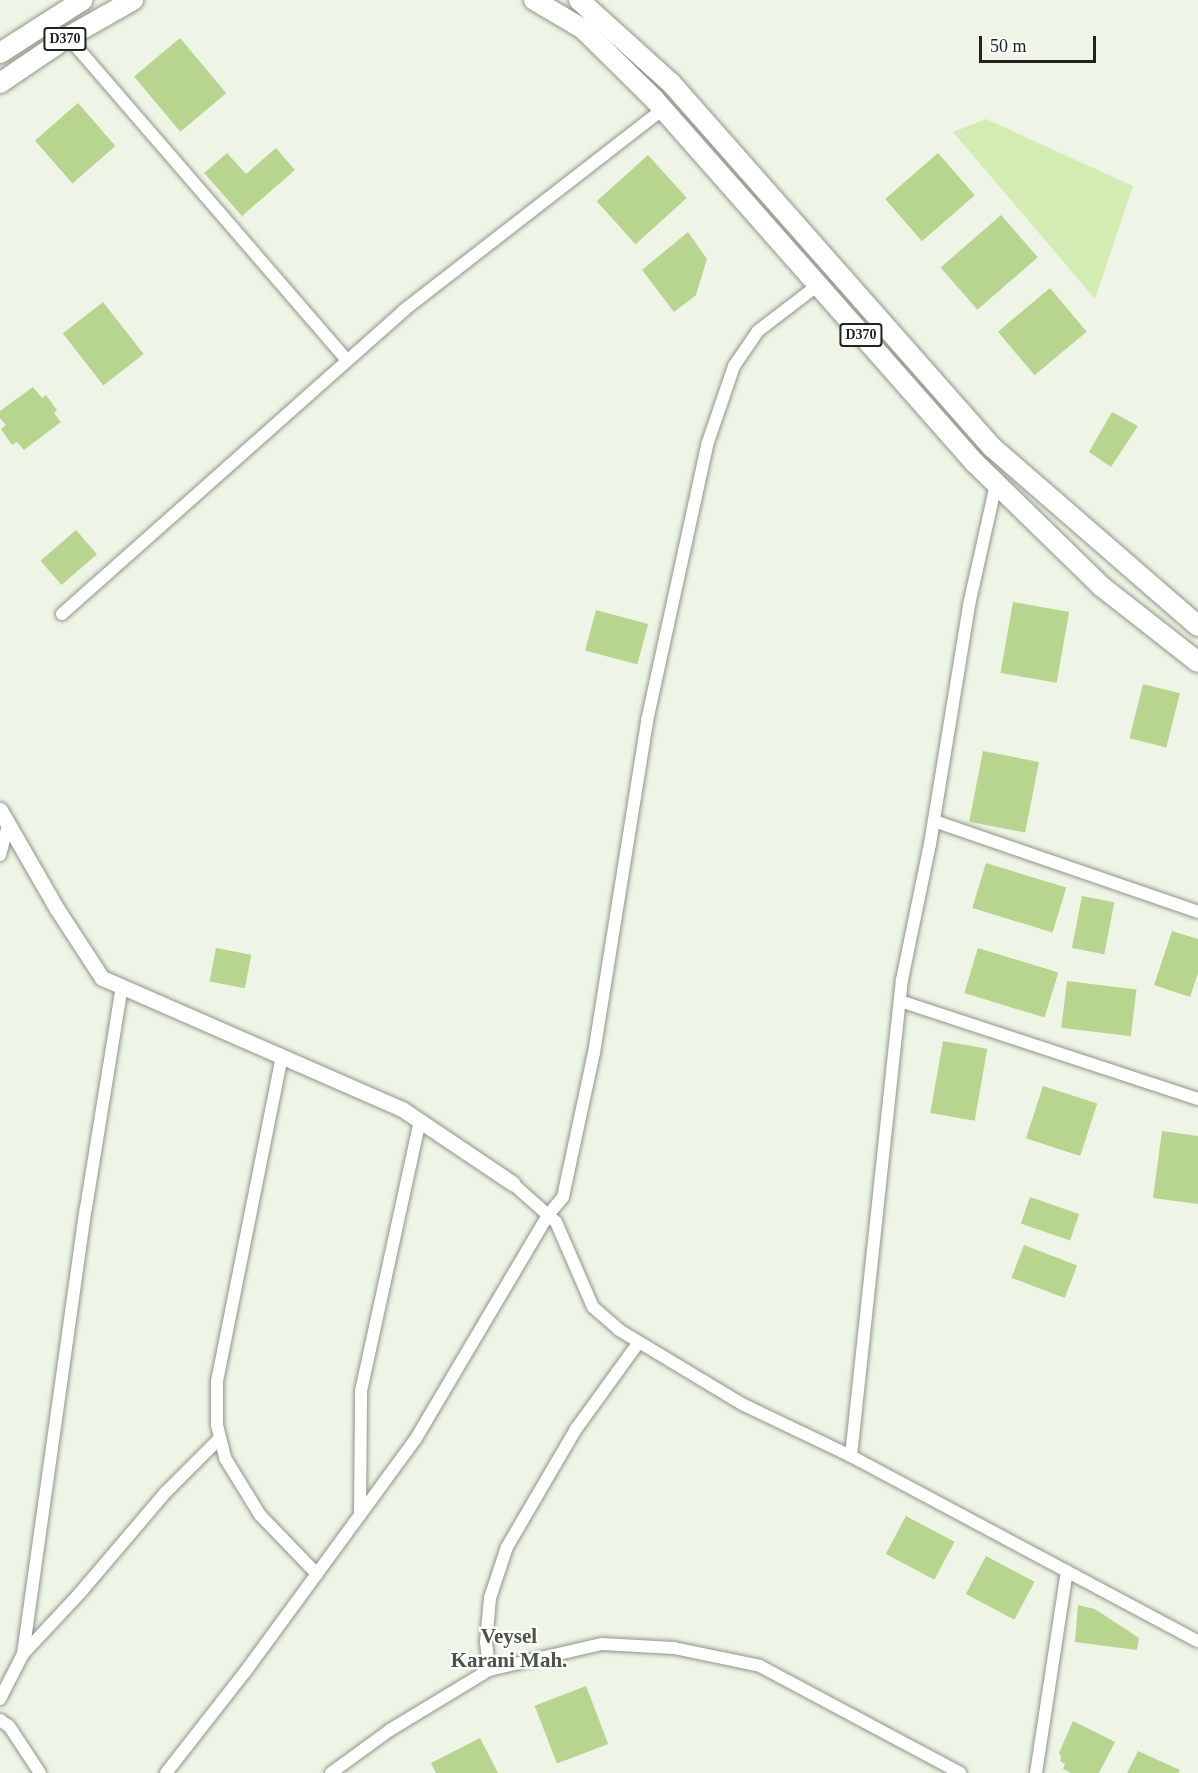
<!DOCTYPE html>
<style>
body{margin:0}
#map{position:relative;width:1198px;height:1773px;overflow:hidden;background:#eef5e6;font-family:"Times New Roman",serif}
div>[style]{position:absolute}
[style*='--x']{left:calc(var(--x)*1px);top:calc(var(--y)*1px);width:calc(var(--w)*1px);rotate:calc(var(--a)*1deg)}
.green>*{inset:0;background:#d3ecb4}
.building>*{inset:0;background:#b7d58f;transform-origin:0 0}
.roads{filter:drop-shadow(0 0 2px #8f9588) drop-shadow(0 0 2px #8f9588)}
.minor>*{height:12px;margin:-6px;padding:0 6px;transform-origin:6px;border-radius:6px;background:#fff}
.tertiary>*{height:15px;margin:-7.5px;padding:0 7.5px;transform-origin:7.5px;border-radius:7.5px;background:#fff}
.trunk>*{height:20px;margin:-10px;padding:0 10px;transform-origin:10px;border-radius:10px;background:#fff}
span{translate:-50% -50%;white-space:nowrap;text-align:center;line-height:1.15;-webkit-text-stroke:4.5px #fff;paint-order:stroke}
.shield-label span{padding:2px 4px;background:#fff;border:2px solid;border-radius:4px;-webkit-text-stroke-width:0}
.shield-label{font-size:14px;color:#21241e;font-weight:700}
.district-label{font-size:21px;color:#4c5246;font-weight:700}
.scale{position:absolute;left:979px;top:36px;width:117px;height:27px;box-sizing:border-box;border:3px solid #21241e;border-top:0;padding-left:8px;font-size:18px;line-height:21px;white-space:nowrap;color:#21241e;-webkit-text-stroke:4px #fff;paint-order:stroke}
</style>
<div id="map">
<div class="green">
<i style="clip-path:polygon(986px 119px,1133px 186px,1095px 299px,953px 132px)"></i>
</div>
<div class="building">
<i style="left:180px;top:38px;width:72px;height:60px;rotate:50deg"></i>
<i style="left:78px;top:103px;width:57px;height:57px;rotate:49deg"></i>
<i style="clip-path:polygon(276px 148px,295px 170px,242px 216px,204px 173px,227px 153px,246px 174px)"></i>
<i style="left:938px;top:153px;width:56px;height:70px;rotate:49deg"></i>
<i style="left:648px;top:155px;width:58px;height:69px;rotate:48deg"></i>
<i style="left:1001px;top:215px;width:56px;height:80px;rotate:49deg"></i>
<i style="clip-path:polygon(688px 232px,707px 259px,696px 295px,674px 312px,642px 270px)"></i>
<i style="left:1050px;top:288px;width:57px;height:68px;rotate:50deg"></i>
<i style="left:103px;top:302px;width:66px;height:51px;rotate:52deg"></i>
<i style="clip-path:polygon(33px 387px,42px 398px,46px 395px,57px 410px,54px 413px,61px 422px,24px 450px,17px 442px,12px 445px,1px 429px,6px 425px,0 418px,0 411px)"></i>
<i style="clip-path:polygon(1112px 412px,1138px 426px,1111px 467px,1089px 452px)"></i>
<i style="left:76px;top:530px;width:32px;height:47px;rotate:49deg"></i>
<i style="left:1013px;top:602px;width:57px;height:72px;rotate:10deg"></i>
<i style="left:596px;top:610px;width:54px;height:42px;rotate:15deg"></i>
<i style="left:1143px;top:684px;width:38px;height:56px;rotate:14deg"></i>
<i style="left:983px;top:751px;width:57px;height:72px;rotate:11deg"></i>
<i style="left:986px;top:863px;width:84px;height:47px;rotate:17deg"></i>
<i style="left:1082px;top:896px;width:33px;height:53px;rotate:11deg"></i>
<i style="clip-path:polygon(1172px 931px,1198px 939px,1198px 973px,1190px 997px,1154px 985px)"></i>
<i style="left:216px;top:948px;width:36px;height:34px;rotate:11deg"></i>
<i style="left:978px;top:948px;width:84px;height:47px;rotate:17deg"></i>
<i style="left:1067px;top:981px;width:70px;height:47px;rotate:7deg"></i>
<i style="left:943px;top:1041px;width:45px;height:73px;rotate:10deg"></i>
<i style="left:1043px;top:1086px;width:57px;height:55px;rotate:18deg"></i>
<i style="clip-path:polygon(1162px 1131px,1198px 1136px,1198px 1204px,1153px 1198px)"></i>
<i style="left:1030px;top:1197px;width:52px;height:28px;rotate:19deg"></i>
<i style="left:1024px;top:1245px;width:57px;height:35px;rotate:21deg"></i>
<i style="left:906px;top:1516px;width:55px;height:43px;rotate:28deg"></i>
<i style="left:986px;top:1556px;width:55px;height:43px;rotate:28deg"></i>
<i style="clip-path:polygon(1078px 1605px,1095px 1609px,1139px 1638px,1137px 1650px,1075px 1642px)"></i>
<i style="left:586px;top:1686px;width:62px;height:55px;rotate:69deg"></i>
<i style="clip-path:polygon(1073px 1721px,1115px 1742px,1099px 1773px,1071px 1773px,1063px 1769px,1065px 1764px,1060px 1761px,1061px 1757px,1059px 1753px)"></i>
<i style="clip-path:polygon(480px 1738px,498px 1773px,436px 1773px,431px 1763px)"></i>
<i style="clip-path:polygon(1138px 1751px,1180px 1770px,1179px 1773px,1127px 1773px)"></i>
</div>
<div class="roads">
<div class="minor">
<i style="--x:68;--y:37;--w:427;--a:49.2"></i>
<i style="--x:62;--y:614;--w:458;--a:-41.6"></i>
<i style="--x:404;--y:310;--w:328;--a:-37.8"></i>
<i style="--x:934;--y:821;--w:279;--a:19"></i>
<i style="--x:0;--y:855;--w:30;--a:-75"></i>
<i style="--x:900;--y:1001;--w:314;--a:18.2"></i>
<i style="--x:282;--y:1056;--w:330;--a:101.3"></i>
<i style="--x:217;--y:1380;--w:45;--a:90"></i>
<i style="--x:217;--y:1425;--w:34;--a:76"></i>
<i style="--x:225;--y:1458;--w:67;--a:58.4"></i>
<i style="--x:260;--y:1515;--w:82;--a:46"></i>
<i style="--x:512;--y:1183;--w:59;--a:41.6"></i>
<i style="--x:556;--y:1222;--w:93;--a:66.5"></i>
<i style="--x:593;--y:1307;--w:35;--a:41"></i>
<i style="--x:619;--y:1330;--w:146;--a:31"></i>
<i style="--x:744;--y:1405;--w:119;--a:25.5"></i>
<i style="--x:851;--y:1456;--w:393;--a:28.1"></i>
<i style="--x:851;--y:1456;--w:479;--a:-83.9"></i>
<i style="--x:902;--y:980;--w:139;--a:-78.4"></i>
<i style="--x:930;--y:844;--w:242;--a:-80.7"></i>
<i style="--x:969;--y:605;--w:124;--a:-77.4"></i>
<i style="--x:360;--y:1515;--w:124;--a:-89.5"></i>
<i style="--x:361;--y:1391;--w:276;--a:-77.7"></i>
<i style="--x:23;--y:1654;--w:83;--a:-46.9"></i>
<i style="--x:80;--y:1593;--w:133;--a:-49.6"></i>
<i style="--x:166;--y:1492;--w:76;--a:-45"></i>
<i style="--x:489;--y:1670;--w:28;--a:-96"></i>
<i style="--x:486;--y:1642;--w:44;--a:-84.8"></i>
<i style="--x:490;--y:1598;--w:54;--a:-71.6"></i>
<i style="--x:507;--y:1547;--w:137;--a:-59.7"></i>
<i style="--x:576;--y:1429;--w:107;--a:-54.1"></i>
<i style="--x:0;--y:1699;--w:51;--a:-62.9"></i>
<i style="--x:23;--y:1654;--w:450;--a:-82"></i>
<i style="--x:86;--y:1208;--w:225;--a:-80.8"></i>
<i style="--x:0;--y:1720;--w:11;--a:34"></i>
<i style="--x:9;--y:1726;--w:56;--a:56.6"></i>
<i style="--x:166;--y:1773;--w:128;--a:-52"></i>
<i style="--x:245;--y:1672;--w:288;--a:-53.8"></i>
<i style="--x:415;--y:1440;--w:261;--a:-59.4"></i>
<i style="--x:548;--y:1215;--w:23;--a:-50"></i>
<i style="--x:563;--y:1197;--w:147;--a:-77.9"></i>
<i style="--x:594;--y:1053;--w:336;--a:-80.9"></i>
<i style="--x:647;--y:721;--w:282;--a:-77.7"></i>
<i style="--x:707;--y:445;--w:83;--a:-71.1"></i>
<i style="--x:734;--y:366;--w:42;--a:-55.6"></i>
<i style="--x:758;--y:331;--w:76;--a:-37.5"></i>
<i style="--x:331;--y:1773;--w:73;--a:-36.1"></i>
<i style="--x:390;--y:1730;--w:116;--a:-31.2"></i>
<i style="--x:489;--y:1670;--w:116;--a:-13"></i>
<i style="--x:602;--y:1644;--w:72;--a:3.2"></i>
<i style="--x:674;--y:1648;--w:88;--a:11.8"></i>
<i style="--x:760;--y:1666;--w:227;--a:28.1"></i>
<i style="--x:1036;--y:1773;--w:204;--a:-81.3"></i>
</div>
<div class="tertiary">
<i style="--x:0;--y:810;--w:114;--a:60.1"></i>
<i style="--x:57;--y:909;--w:82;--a:56.9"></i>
<i style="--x:102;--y:978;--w:327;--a:23.6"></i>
<i style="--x:402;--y:1109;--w:133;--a:33.9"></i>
</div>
<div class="trunk">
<i style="--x:534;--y:0;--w:57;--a:30.6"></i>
<i style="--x:583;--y:29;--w:100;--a:44.6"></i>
<i style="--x:654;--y:99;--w:485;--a:48.6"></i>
<i style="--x:975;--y:463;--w:176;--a:44.3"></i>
<i style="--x:1101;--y:586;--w:123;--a:38.1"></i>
<i style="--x:579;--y:0;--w:124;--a:42.1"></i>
<i style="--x:671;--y:83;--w:485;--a:48.6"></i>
<i style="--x:992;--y:447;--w:273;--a:41"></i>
<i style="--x:0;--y:53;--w:98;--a:-32.6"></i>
<i style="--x:0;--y:83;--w:82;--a:-34.1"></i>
<i style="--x:68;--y:37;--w:75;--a:-29.6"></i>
</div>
</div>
<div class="shield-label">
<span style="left:65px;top:39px">D370</span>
<span style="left:861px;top:335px">D370</span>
</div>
<div class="district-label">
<span style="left:509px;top:1648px">Veysel<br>Karani Mah.</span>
</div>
<div class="scale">50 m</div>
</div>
